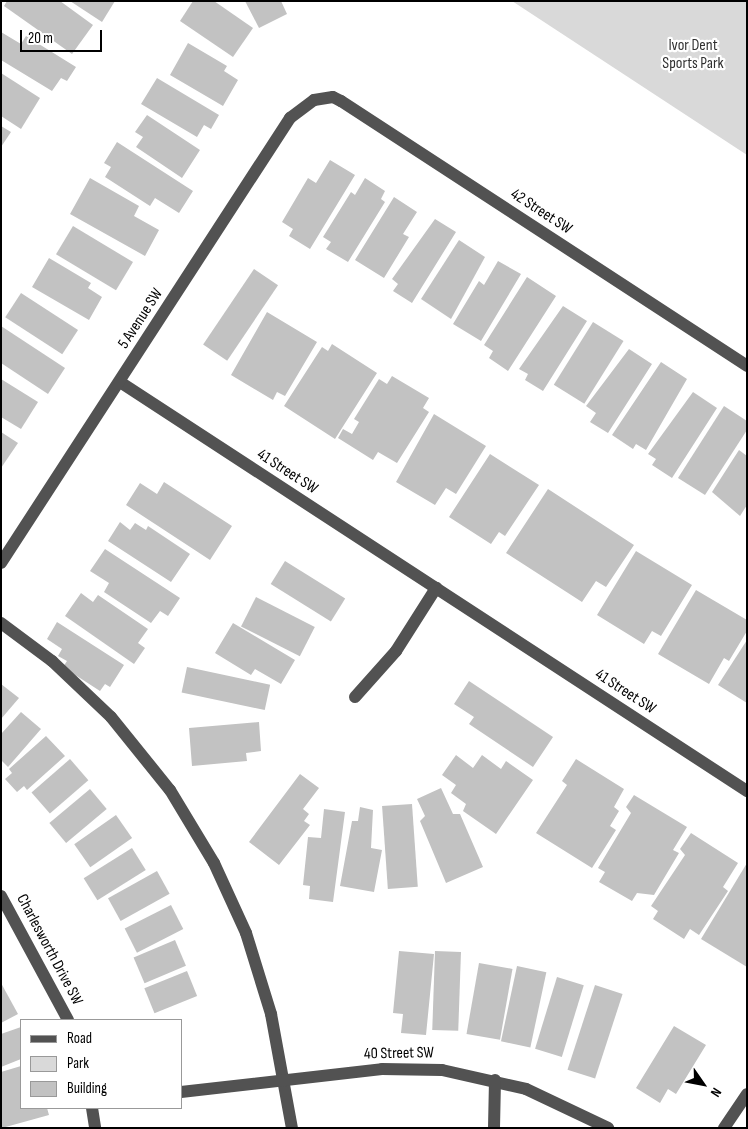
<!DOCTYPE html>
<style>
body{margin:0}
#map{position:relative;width:748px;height:1129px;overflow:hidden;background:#fff;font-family:"Sofia Sans Condensed",sans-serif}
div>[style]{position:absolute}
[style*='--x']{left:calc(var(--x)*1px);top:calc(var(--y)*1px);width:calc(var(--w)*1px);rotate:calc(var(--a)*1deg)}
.green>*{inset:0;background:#d9d9d9}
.building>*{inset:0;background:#c2c2c2;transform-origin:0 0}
.minor>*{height:12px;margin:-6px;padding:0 6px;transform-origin:6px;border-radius:6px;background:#525252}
span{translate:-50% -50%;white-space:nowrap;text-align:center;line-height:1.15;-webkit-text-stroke:4.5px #fff;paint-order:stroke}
.park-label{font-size:16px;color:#303030}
.street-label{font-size:16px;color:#000}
.frame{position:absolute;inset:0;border:2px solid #000;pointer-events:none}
.legend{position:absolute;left:20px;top:1019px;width:162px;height:90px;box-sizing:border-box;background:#fff;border:1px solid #999;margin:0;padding:6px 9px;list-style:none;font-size:15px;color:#000}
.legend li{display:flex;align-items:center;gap:10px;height:25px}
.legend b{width:25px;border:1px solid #999}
.north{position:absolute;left:678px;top:1059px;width:50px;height:50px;-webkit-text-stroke:4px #fff;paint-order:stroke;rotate:123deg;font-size:14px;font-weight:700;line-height:20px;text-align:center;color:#000}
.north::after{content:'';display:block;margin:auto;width:18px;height:22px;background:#000;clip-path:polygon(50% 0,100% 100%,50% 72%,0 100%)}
.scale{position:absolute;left:20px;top:30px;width:82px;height:22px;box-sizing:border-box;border:2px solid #000;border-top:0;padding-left:6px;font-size:15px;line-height:18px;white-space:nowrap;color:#000;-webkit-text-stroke:4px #fff;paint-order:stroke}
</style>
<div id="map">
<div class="green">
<i style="clip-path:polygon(512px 1px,747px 1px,747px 155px)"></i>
</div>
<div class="building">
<i style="clip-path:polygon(7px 1px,60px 1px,93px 25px,72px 54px,4px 6px)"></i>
<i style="clip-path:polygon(70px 1px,115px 1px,102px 22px)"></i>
<i style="clip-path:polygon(193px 1px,214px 1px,253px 28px,233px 57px,180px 21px)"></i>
<i style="clip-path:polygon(245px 1px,281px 1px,287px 14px,259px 28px)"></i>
<i style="clip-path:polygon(1px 32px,21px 44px,26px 36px,76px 67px,67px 81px,61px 78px,52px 91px,1px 60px)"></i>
<i style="clip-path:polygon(188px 43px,227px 66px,224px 71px,238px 80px,223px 106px,170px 75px)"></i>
<i style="clip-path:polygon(1px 73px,40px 98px,21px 129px,1px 116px)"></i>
<i style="clip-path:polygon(157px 78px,219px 115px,211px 129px,204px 125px,197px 137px,141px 104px)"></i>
<i style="clip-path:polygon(147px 115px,200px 150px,182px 178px,136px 147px,143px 137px,135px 132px)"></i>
<i style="clip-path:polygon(1px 126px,11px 132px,1px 147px)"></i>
<i style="clip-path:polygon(117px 142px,193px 191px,179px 213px,155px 198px,150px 206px,105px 177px,111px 167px,104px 163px)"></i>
<i style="clip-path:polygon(330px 160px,355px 175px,310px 249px,289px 236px,293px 229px,282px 222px,308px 178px,316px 183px)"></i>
<i style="clip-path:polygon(90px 178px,139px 206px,134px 216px,159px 230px,145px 256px,70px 214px)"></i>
<i style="clip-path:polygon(365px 178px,385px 191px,381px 199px,385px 202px,348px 262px,326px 249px,331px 242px,323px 237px,351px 192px,355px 195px)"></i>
<i style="clip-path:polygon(394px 197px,417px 212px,403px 234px,409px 237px,384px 278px,355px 260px)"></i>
<i style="clip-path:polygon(435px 219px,456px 232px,412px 303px,393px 291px,398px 284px,392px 279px)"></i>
<i style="left:73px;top:226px;width:70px;height:33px;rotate:31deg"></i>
<i style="clip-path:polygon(459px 240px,485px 257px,451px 319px,421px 299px)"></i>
<i style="clip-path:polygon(49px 258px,91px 283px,88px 288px,102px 297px,89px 320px,32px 287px)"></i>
<i style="clip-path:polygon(498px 261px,521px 274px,481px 341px,453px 324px,479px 281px,484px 285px)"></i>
<i style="left:254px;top:269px;width:29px;height:91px;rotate:34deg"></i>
<i style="clip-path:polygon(527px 277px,556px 296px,508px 371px,489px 358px,493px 351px,484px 345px)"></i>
<i style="left:21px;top:293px;width:68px;height:29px;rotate:33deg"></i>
<i style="clip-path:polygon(563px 306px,587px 321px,543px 391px,525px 380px,528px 374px,519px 369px)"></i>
<i style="clip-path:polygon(267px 312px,317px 342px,285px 396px,277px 392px,273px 400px,231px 375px)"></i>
<i style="left:593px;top:322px;width:36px;height:74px;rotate:32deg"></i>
<i style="clip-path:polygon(1px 326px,65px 368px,48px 394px,1px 363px)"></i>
<i style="clip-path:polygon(332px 344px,377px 373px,335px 439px,284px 406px,322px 347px,328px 351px)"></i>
<i style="clip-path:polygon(629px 349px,652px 364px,608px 433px,590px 422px,596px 413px,586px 406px)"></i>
<i style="clip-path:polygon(661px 362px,687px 379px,646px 450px,636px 444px,633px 449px,612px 435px)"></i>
<i style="clip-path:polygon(392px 376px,429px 398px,423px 408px,429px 412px,397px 463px,378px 452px,373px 460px,338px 438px,343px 429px,352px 434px,359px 422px,354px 419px,379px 379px,387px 384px)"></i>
<i style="clip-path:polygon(1px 379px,38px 402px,21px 429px,1px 417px)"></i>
<i style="clip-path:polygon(693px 392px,717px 408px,672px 478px,652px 465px,656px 459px,648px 454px)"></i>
<i style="clip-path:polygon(724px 406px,747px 421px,747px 430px,705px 495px,678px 478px)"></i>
<i style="clip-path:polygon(434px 414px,486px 446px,456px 494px,446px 488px,435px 505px,396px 482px)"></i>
<i style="clip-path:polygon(1px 432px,18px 443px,1px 468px)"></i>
<i style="clip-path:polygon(739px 450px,747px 456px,747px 505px,740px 516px,712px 492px)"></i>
<i style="clip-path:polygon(490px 454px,539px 485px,505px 536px,499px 532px,491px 544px,449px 517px)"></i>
<i style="clip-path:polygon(164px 482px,232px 526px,210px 560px,126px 505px,140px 483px,157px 494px)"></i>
<i style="clip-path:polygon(548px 489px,634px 545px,606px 587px,596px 581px,582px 602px,506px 553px)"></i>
<i style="clip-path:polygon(120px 522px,130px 530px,135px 523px,146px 530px,148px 526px,190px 554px,171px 582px,108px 541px)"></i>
<i style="clip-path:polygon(105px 549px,180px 598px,168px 616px,160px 611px,151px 623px,104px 592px,109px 583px,90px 571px)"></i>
<i style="clip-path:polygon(636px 551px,692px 585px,661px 636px,652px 631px,644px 644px,597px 615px)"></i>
<i style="left:285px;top:561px;width:71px;height:27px;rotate:32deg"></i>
<i style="clip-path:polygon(696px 590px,747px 620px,747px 631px,729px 661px,724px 658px,709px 684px,658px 654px)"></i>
<i style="clip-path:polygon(81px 593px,93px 602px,98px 595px,148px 629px,138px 643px,145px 648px,134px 664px,65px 616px)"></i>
<i style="left:256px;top:597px;width:66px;height:33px;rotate:27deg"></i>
<i style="clip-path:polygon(57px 622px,124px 665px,110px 687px,105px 684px,100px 691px,63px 667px,67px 661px,58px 656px,62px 649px,47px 639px)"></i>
<i style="clip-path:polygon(233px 623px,295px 660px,281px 684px,255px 669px,251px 675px,215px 653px)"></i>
<i style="clip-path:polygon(747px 640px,747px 703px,718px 685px)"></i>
<i style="left:187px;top:667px;width:85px;height:26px;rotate:12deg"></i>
<i style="clip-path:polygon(469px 681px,553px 737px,533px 767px,469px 724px,474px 717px,454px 704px)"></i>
<i style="clip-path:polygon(1px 684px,19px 698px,1px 719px)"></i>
<i style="clip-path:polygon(21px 712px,41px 729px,8px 767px,1px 760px,1px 734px)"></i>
<i style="clip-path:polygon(259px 722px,261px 751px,246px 753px,247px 761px,192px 766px,189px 728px)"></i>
<i style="clip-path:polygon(46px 736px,65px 756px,27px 790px,24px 786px,17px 792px,5px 779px,12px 773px,9px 769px)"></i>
<i style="clip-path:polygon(456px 755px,473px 768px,482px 755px,501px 769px,506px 761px,533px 780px,496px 834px,463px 811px,466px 804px,451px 793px,456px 785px,442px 775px)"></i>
<i style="left:70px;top:759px;width:28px;height:51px;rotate:49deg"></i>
<i style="clip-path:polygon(576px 759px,624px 789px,614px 807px,619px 811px,610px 826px,616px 830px,592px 868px,536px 833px,567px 785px,562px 781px)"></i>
<i style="clip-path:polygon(300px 774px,319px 788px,303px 809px,309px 814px,304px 821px,310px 825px,279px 865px,249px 842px)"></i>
<i style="clip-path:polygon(441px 788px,453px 814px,460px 814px,483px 867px,446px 883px,420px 821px,425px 816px,417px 799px)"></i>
<i style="left:90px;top:789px;width:26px;height:53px;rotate:50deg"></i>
<i style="clip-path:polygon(634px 795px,687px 827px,673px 850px,679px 853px,654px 895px,637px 893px,632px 901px,599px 882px,605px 872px,598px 868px,631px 813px,626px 807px)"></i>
<i style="left:412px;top:804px;width:83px;height:30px;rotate:86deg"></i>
<i style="clip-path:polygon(360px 807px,373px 810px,371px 848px,382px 850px,374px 892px,340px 886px,352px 821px,358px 821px)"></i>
<i style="clip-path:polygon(324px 809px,345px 812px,333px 902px,309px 899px,310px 886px,303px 885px,308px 837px,321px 838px)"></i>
<i style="left:116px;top:815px;width:28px;height:51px;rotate:55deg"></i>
<i style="clip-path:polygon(691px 833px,738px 863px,723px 887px,728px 891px,699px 935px,690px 929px,684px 939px,653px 919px,658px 911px,651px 906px,685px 855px,680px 849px)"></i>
<i style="left:132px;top:848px;width:26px;height:57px;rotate:58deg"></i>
<i style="clip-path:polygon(747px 863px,747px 967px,701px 939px)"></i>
<i style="left:157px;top:871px;width:26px;height:56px;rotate:61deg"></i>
<i style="left:171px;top:905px;width:27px;height:52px;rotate:63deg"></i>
<i style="left:175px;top:940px;width:28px;height:45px;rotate:67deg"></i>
<i style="clip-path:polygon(399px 951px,434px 954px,426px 1035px,401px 1033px,403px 1014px,393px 1013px)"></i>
<i style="left:435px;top:951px;width:26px;height:79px;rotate:2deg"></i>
<i style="left:479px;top:963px;width:34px;height:72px;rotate:10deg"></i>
<i style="left:517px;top:966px;width:30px;height:77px;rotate:12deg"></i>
<i style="left:187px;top:971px;width:27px;height:46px;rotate:68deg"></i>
<i style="left:557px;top:977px;width:28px;height:75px;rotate:17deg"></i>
<i style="clip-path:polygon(1px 983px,18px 1014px,1px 1023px)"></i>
<i style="left:595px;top:985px;width:29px;height:89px;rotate:18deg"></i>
<i style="clip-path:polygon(674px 1026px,706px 1045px,676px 1094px,668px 1089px,660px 1103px,636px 1088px)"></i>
<i style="clip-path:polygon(21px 1027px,21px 1059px,1px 1067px,1px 1034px)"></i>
<i style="clip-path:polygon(21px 1066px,21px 1108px,47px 1108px,49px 1115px,2px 1128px,1px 1072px)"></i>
</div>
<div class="minor">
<i style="--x:120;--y:382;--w:749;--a:33.12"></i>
<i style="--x:1;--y:563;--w:531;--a:-57"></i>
<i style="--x:290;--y:118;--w:30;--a:-37"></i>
<i style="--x:314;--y:100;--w:19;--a:-9"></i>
<i style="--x:333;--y:97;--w:9;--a:27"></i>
<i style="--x:341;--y:101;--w:485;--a:33.1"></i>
<i style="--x:1;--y:623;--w:64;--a:36.7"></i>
<i style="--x:52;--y:661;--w:81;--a:43.5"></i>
<i style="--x:111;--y:717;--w:94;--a:51.1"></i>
<i style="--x:170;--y:790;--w:85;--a:58.9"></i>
<i style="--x:214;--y:863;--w:77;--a:65.4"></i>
<i style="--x:246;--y:933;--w:85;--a:72.8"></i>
<i style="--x:271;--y:1014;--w:116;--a:79.6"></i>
<i style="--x:355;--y:697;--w:62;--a:-48.3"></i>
<i style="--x:396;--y:651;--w:75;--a:-57.6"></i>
<i style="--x:1;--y:896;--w:141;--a:61.6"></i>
<i style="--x:181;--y:1092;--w:202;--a:-6.5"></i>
<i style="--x:382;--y:1069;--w:60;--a:1"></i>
<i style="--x:442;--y:1070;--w:86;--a:12.7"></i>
<i style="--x:526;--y:1089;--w:91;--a:25.4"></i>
<i style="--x:92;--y:1108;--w:20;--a:81"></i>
<i style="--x:494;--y:1128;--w:48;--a:-88.8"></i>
<i style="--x:724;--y:1128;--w:41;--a:-55.9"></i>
</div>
<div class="park-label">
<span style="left:693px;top:55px">Ivor Dent<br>Sports Park</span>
</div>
<div class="street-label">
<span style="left:541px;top:212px;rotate:33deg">42 Street SW</span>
<span style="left:141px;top:319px;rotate:-57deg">5 Avenue SW</span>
<span style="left:287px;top:472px;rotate:33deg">41 Street SW</span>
<span style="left:625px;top:692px;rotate:33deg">41 Street SW</span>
<span style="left:49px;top:950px;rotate:62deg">Charlesworth Drive SW</span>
<span style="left:399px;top:1054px;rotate:-1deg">40 Street SW</span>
</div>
<div class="frame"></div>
<ul class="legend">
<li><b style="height:6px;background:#525252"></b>Road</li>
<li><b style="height:14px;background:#d9d9d9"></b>Park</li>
<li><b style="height:14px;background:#c2c2c2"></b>Building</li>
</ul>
<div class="north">N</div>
<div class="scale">20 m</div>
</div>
